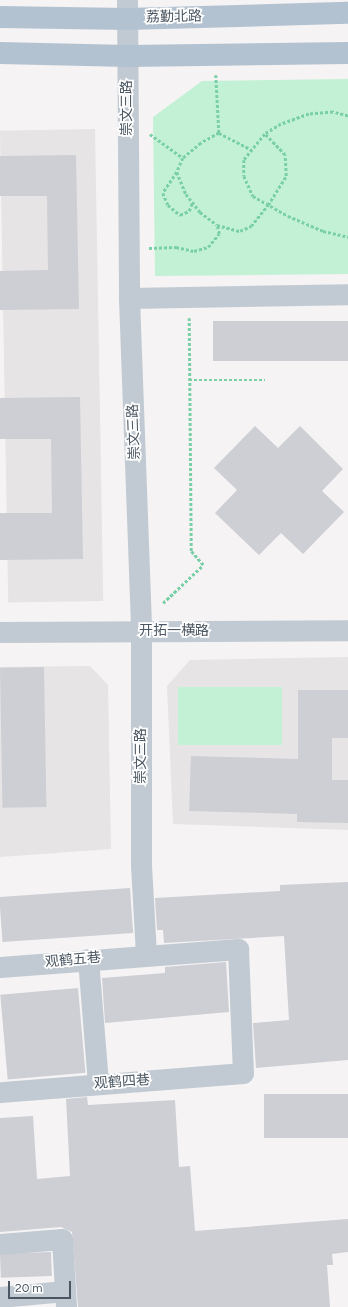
<!DOCTYPE html>
<meta charset="utf-8">
<style>
body{margin:0}
#map{position:relative;width:348px;height:1307px;overflow:hidden;background:#f5f3f3;font-family:Figtree,"Noto Sans SC",sans-serif}
div>[style]{position:absolute}
[style*='--x']{left:calc(var(--x)*1px);top:calc(var(--y)*1px);width:calc(var(--w)*1px);rotate:calc(var(--a)*1deg)}
.education>*{inset:0;background:#e6e4e5;transform-origin:0 0}
.green>*{inset:0;background:#c3f1d5;transform-origin:0 0}
.building>*{inset:0;background:#cdcfd5;transform-origin:0 0}
.path>*{height:2.5px;margin-top:-1.25px;transform-origin:0;background:repeating-linear-gradient(90deg,#7ad0a6 0 3px,transparent 0 5px)}
.minor>*{height:21px;margin:-10.5px;padding:0 10.5px;transform-origin:10.5px;border-radius:10.5px;background:#c1cad2}
.major>*{height:22px;margin:-11px;padding:0 11px;transform-origin:11px;border-radius:11px;background:#b3c2d1}
span{translate:-50% -50%;white-space:nowrap;text-align:center;line-height:1.15;-webkit-text-stroke:3.5px #fff;paint-order:stroke}
.street-label{font-size:14px;color:#4a5661}
.scale{position:absolute;left:8px;top:1281px;width:63px;height:18px;box-sizing:border-box;border:2px solid #4a5661;border-top:0;padding-left:5px;font-size:12px;line-height:14px;white-space:nowrap;color:#4a5661;-webkit-text-stroke:3px #fff;paint-order:stroke}
</style>
<div id="map">
<div class="education">
<i style="left:95px;top:129px;width:472px;height:95px;rotate:89deg"></i>
<i style="clip-path:polygon(348px 657px,348px 830px,173px 824px,167px 686px,190px 660px)"></i>
<i style="clip-path:polygon(90px 666px,108px 685px,111px 849px,0 857px,0 667px)"></i>
</div>
<div class="green">
<i style="clip-path:polygon(348px 79px,348px 274px,155px 276px,153px 117px,202px 81px)"></i>
<i style="left:178px;top:687px;width:104px;height:58px"></i>
</div>
<div class="building">
<i style="clip-path:polygon(76px 155px,79px 309px,0 310px,0 271px,48px 270px,47px 196px,0 196px,0 156px)"></i>
<i style="left:348px;top:321px;width:40px;height:135px;rotate:90deg"></i>
<i style="clip-path:polygon(80px 397px,83px 559px,0 560px,0 513px,52px 513px,51px 439px,0 439px,0 398px)"></i>
<i style="clip-path:polygon(255px 426px,278px 448px,300px 426px,343px 469px,322px 491px,344px 512px,303px 554px,281px 533px,259px 555px,215px 513px,237px 490px,214px 468px)"></i>
<i style="left:44px;top:667px;width:140px;height:44px;rotate:89deg"></i>
<i style="clip-path:polygon(298px 690px,348px 690px,348px 738px,332px 738px,332px 780px,348px 780px,348px 823px,297px 822px,297px 814px,189px 811px,191px 756px,298px 759px)"></i>
<i style="clip-path:polygon(348px 882px,348px 1060px,256px 1068px,253px 1023px,289px 1020px,284px 936px,164px 943px,163px 930px,157px 930px,155px 898px,280px 891px,280px 885px)"></i>
<i style="left:130px;top:888px;width:45px;height:131px;rotate:86deg"></i>
<i style="clip-path:polygon(226px 962px,229px 1012px,105px 1023px,102px 978px,165px 973px,165px 967px)"></i>
<i style="left:78px;top:988px;width:85px;height:78px;rotate:85deg"></i>
<i style="left:348px;top:1094px;width:44px;height:84px;rotate:90deg"></i>
<i style="clip-path:polygon(87px 1097px,88px 1105px,175px 1100px,179px 1167px,190px 1166px,195px 1231px,348px 1219px,348px 1252px,332px 1254px,333px 1265px,327px 1265px,330px 1307px,78px 1307px,72px 1232px,61px 1227px,0 1232px,0 1118px,33px 1116px,37px 1179px,70px 1176px,66px 1099px)"></i>
<i style="left:51px;top:1252px;width:24px;height:51px;rotate:88deg"></i>
</div>
<div class="path">
<i style="--x:216;--y:75;--w:58;--a:87"></i>
<i style="--x:219;--y:133;--w:36;--a:27"></i>
<i style="--x:348;--y:116;--w:16;--a:-165"></i>
<i style="--x:333;--y:112;--w:24;--a:175"></i>
<i style="--x:309;--y:114;--w:30;--a:160"></i>
<i style="--x:281;--y:124;--w:19;--a:148"></i>
<i style="--x:265;--y:134;--w:33;--a:129"></i>
<i style="--x:244;--y:160;--w:16;--a:90"></i>
<i style="--x:244;--y:176;--w:22;--a:66"></i>
<i style="--x:253;--y:196;--w:40;--a:29.7"></i>
<i style="--x:288;--y:216;--w:38;--a:23"></i>
<i style="--x:323;--y:231;--w:26;--a:13"></i>
<i style="--x:219;--y:133;--w:21;--a:151"></i>
<i style="--x:201;--y:143;--w:23;--a:140"></i>
<i style="--x:183;--y:158;--w:15;--a:113"></i>
<i style="--x:177;--y:172;--w:24;--a:68"></i>
<i style="--x:186;--y:194;--w:23;--a:52"></i>
<i style="--x:200;--y:212;--w:21;--a:37"></i>
<i style="--x:217;--y:225;--w:24;--a:15"></i>
<i style="--x:240;--y:231;--w:12;--a:-24"></i>
<i style="--x:251;--y:226;--w:27;--a:-51"></i>
<i style="--x:268;--y:205;--w:34;--a:-58"></i>
<i style="--x:286;--y:176;--w:21;--a:-93"></i>
<i style="--x:285;--y:155;--w:29;--a:-134"></i>
<i style="--x:150;--y:134;--w:41;--a:36"></i>
<i style="--x:177;--y:172;--w:25;--a:124"></i>
<i style="--x:163;--y:193;--w:13;--a:67"></i>
<i style="--x:168;--y:205;--w:16;--a:40"></i>
<i style="--x:180;--y:215;--w:10;--a:-24"></i>
<i style="--x:189;--y:211;--w:9;--a:-69"></i>
<i style="--x:149;--y:248;--w:27;--a:-2"></i>
<i style="--x:176;--y:247;--w:18;--a:13"></i>
<i style="--x:194;--y:251;--w:15;--a:-16"></i>
<i style="--x:208;--y:247;--w:17;--a:-50"></i>
<i style="--x:219;--y:234;--w:9;--a:-103"></i>
<i style="--x:189;--y:380;--w:76;--a:0"></i>
<i style="--x:163;--y:603;--w:55;--a:-43.5"></i>
<i style="--x:203;--y:565;--w:18;--a:-131"></i>
<i style="--x:191;--y:551;--w:233;--a:-90.5"></i>
</div>
<div class="minor">
<i style="--x:127;--y:0;--w:298;--a:89.6"></i>
<i style="--x:129;--y:298;--w:333;--a:87.9"></i>
<i style="--x:141;--y:631;--w:234;--a:90"></i>
<i style="--x:141;--y:865;--w:90;--a:86.8"></i>
<i style="--x:129;--y:298;--w:219;--a:-1"></i>
<i style="--x:0;--y:632;--w:348;--a:-0.3"></i>
<i style="--x:88;--y:959;--w:125;--a:85.4"></i>
<i style="--x:0;--y:967;--w:239;--a:-4.3"></i>
<i style="--x:238;--y:949;--w:124;--a:87.7"></i>
<i style="--x:243;--y:1073;--w:244;--a:175.5"></i>
<i style="--x:0;--y:1244;--w:62;--a:-4.6"></i>
<i style="--x:62;--y:1239;--w:68;--a:86.6"></i>
<i style="--x:0;--y:1297;--w:65;--a:-5.3"></i>
</div>
<div class="major">
<i style="--x:0;--y:17;--w:127;--a:0.9"></i>
<i style="--x:127;--y:19;--w:221;--a:-1.6"></i>
<i style="--x:0;--y:53;--w:128;--a:1.3"></i>
<i style="--x:128;--y:56;--w:220;--a:-0.8"></i>
</div>
<div class="street-label">
<span style="left:174px;top:17px;rotate:-1deg">荔勤北路</span>
<span style="left:127px;top:108px;rotate:-90deg">崇文三路</span>
<span style="left:134px;top:432px;rotate:-92deg">崇文三路</span>
<span style="left:174px;top:631px">开拓一横路</span>
<span style="left:141px;top:756px;rotate:-90deg">崇文三路</span>
<span style="left:73px;top:960px;rotate:-5deg">观鹤五巷</span>
<span style="left:122px;top:1082px;rotate:-4deg">观鹤四巷</span>
</div>
<div class="scale">20 m</div>
</div>
